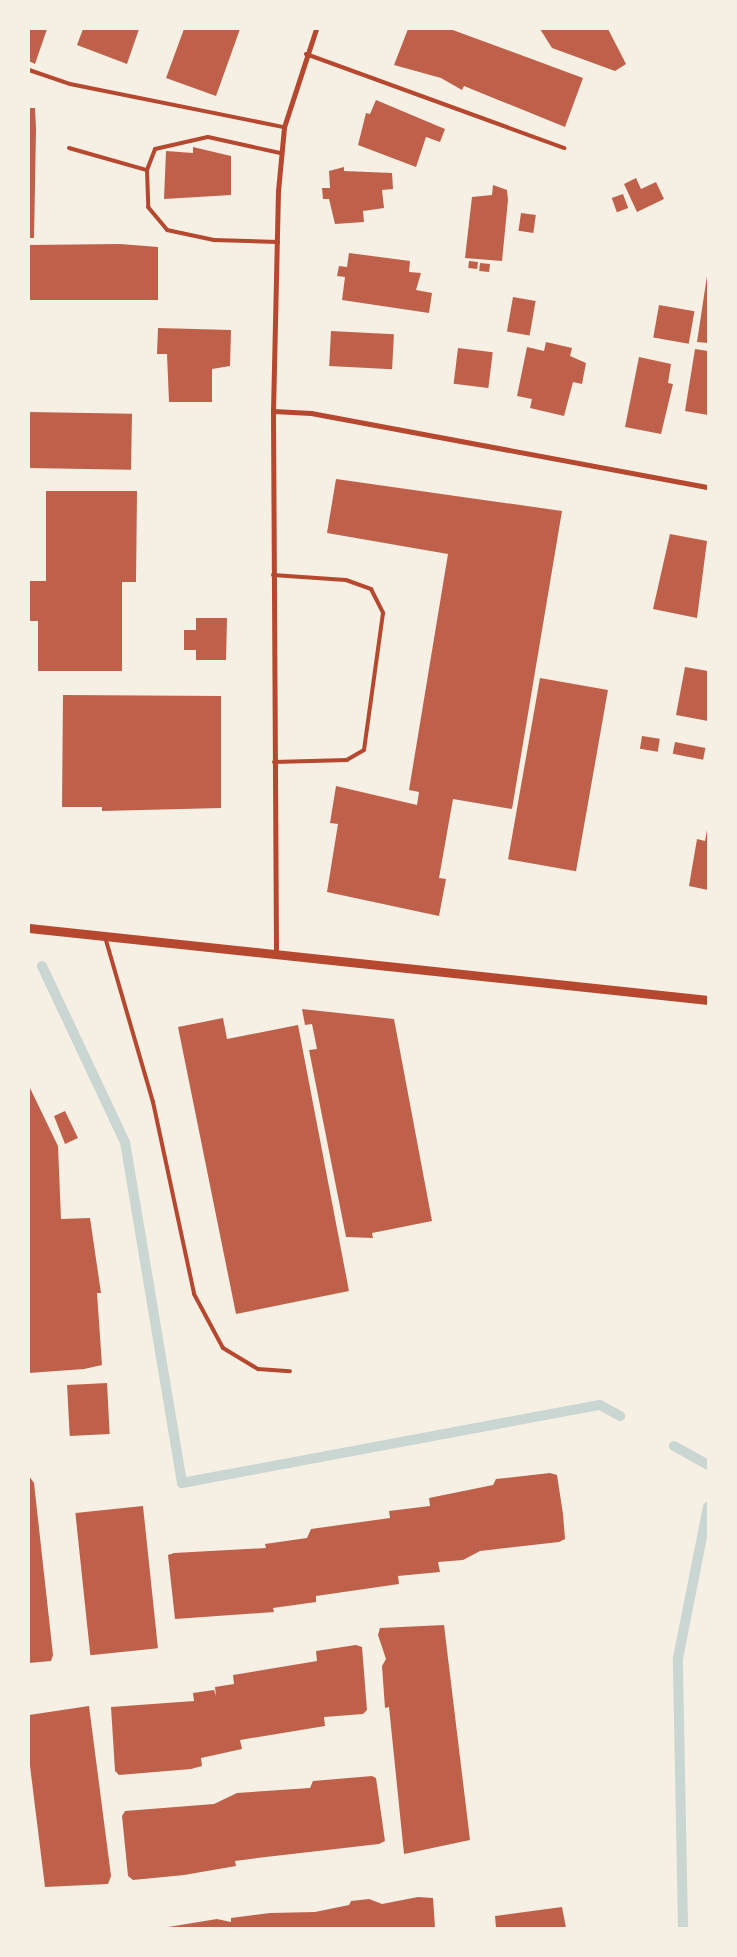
<!DOCTYPE html>
<style>
body{margin:0}
#map{position:relative;width:737px;height:1957px;overflow:hidden;background:#f6efe4;font-family:"Exo 2",sans-serif}
div>[style]{position:absolute}
[style*='--x']{left:calc(var(--x)*1px);top:calc(var(--y)*1px);width:calc(var(--w)*1px);rotate:calc(var(--a)*1deg)}
.stream>*{height:10px;margin:-5px;padding:0 5px;transform-origin:5px;border-radius:5px;background:#c9d6d2}
.building>*{inset:0;background:#bf614a;transform-origin:0 0}
.service>*{height:4px;margin:-2px;padding:0 2px;transform-origin:2px;border-radius:2px;background:#b5482f}
.minor>*{height:5px;margin:-2.5px;padding:0 2.5px;transform-origin:2.5px;border-radius:2.5px;background:#b5482f}
.tertiary>*{height:9px;margin:-4.5px;padding:0 4.5px;transform-origin:4.5px;border-radius:4.5px;background:#b5482f}
span{translate:-50% -50%;white-space:nowrap;text-align:center;line-height:1.15;-webkit-text-stroke:4.5px #f6efe4;paint-order:stroke}
.frame{position:absolute;inset:0;border:30px solid #f6efe4;pointer-events:none}
</style>
<div id="map">
<div class="stream">
<i style="--x:42;--y:966;--w:195;--a:64.8"></i>
<i style="--x:125;--y:1142;--w:346;--a:80.5"></i>
<i style="--x:182;--y:1483;--w:425;--a:-10.6"></i>
<i style="--x:600;--y:1405;--w:23;--a:29"></i>
<i style="--x:674;--y:1446;--w:39;--a:29"></i>
<i style="--x:683;--y:1928;--w:270;--a:-91.1"></i>
<i style="--x:678;--y:1658;--w:154;--a:-78.8"></i>
</div>
<div class="building">
<i style="clip-path:polygon(29px 29px,47px 29px,35px 64px,29px 61px)"></i>
<i style="clip-path:polygon(83px 29px,139px 29px,127px 64px,77px 45px)"></i>
<i style="clip-path:polygon(184px 29px,240px 29px,216px 96px,166px 78px)"></i>
<i style="clip-path:polygon(408px 29px,450px 29px,583px 78px,565px 127px,464px 86px,462px 90px,441px 78px,394px 65px)"></i>
<i style="clip-path:polygon(540px 29px,608px 29px,626px 64px,615px 71px,552px 48px)"></i>
<i style="clip-path:polygon(376px 100px,445px 129px,440px 142px,426px 137px,416px 167px,358px 145px,366px 113px,370px 114px)"></i>
<i style="clip-path:polygon(29px 108px,35px 108px,36px 129px,34px 238px,29px 238px)"></i>
<i style="clip-path:polygon(193px 147px,231px 156px,231px 195px,164px 199px,166px 151px,193px 153px)"></i>
<i style="clip-path:polygon(344px 167px,344px 171px,392px 173px,393px 189px,382px 190px,384px 208px,363px 211px,364px 222px,335px 224px,329px 199px,323px 199px,322px 188px,330px 188px,329px 171px)"></i>
<i style="clip-path:polygon(636px 178px,641px 189px,656px 182px,664px 199px,637px 212px,624px 184px)"></i>
<i style="clip-path:polygon(493px 185px,507px 190px,508px 200px,502px 261px,465px 258px,472px 197px,492px 195px)"></i>
<i style="left:623px;top:194px;width:15px;height:12px;rotate:70deg"></i>
<i style="left:521px;top:213px;width:15px;height:18px;rotate:8deg"></i>
<i style="clip-path:polygon(120px 244px,158px 247px,158px 300px,29px 300px,29px 245px)"></i>
<i style="clip-path:polygon(349px 253px,410px 261px,409px 272px,421px 273px,416px 290px,432px 293px,429px 313px,342px 300px,345px 277px,337px 276px,339px 266px,347px 267px)"></i>
<i style="left:469px;top:261px;width:9px;height:7px;rotate:6deg"></i>
<i style="left:480px;top:263px;width:10px;height:8px;rotate:6deg"></i>
<i style="clip-path:polygon(707px 276px,708px 276px,708px 343px,697px 342px)"></i>
<i style="left:513px;top:297px;width:23px;height:35px;rotate:10deg"></i>
<i style="left:659px;top:305px;width:36px;height:33px;rotate:10deg"></i>
<i style="clip-path:polygon(158px 328px,231px 330px,230px 366px,212px 369px,212px 402px,169px 402px,167px 354px,157px 354px)"></i>
<i style="left:331px;top:331px;width:63px;height:35px;rotate:3deg"></i>
<i style="clip-path:polygon(546px 342px,572px 348px,570px 356px,586px 363px,582px 384px,573px 382px,564px 416px,530px 408px,532px 399px,517px 396px,527px 347px,544px 351px)"></i>
<i style="left:458px;top:348px;width:35px;height:36px;rotate:7deg"></i>
<i style="clip-path:polygon(695px 349px,708px 351px,708px 415px,685px 411px)"></i>
<i style="clip-path:polygon(639px 357px,671px 364px,668px 383px,673px 384px,661px 434px,625px 427px)"></i>
<i style="left:29px;top:412px;width:103px;height:56px;rotate:1deg"></i>
<i style="clip-path:polygon(336px 479px,562px 511px,512px 809px,453px 799px,439px 878px,446px 879px,439px 916px,327px 892px,338px 824px,330px 823px,336px 786px,417px 805px,419px 792px,409px 790px,448px 554px,327px 533px)"></i>
<i style="clip-path:polygon(46px 491px,137px 491px,136px 582px,122px 582px,122px 671px,38px 671px,38px 621px,29px 621px,29px 581px,46px 581px)"></i>
<i style="clip-path:polygon(670px 534px,707px 541px,697px 618px,653px 609px)"></i>
<i style="clip-path:polygon(196px 618px,227px 618px,226px 660px,196px 660px,196px 650px,184px 650px,184px 630px,196px 630px)"></i>
<i style="clip-path:polygon(685px 667px,708px 671px,708px 721px,676px 715px)"></i>
<i style="left:540px;top:678px;width:69px;height:184px;rotate:10deg"></i>
<i style="clip-path:polygon(63px 695px,221px 696px,221px 808px,102px 811px,102px 807px,62px 807px)"></i>
<i style="left:642px;top:736px;width:18px;height:13px;rotate:9deg"></i>
<i style="left:675px;top:742px;width:31px;height:12px;rotate:11deg"></i>
<i style="clip-path:polygon(707px 830px,708px 830px,708px 890px,689px 886px,697px 839px,705px 841px)"></i>
<i style="clip-path:polygon(302px 1009px,394px 1019px,432px 1221px,372px 1233px,373px 1238px,346px 1237px,309px 1050px,317px 1049px,312px 1024px,305px 1025px)"></i>
<i style="clip-path:polygon(223px 1018px,227px 1039px,298px 1025px,349px 1291px,236px 1314px,178px 1027px)"></i>
<i style="clip-path:polygon(29px 1086px,58px 1146px,61px 1219px,90px 1218px,101px 1293px,97px 1293px,102px 1365px,84px 1369px,29px 1373px)"></i>
<i style="clip-path:polygon(65px 1111px,78px 1138px,65px 1144px,54px 1116px)"></i>
<i style="left:107px;top:1383px;width:51px;height:40px;rotate:87deg"></i>
<i style="clip-path:polygon(550px 1473px,557px 1475px,563px 1514px,565px 1539px,559px 1542px,480px 1551px,463px 1560px,438px 1562px,440px 1572px,398px 1576px,399px 1584px,316px 1596px,316px 1602px,273px 1608px,274px 1612px,175px 1619px,168px 1555px,174px 1553px,266px 1548px,265px 1544px,307px 1538px,311px 1529px,390px 1518px,389px 1511px,430px 1506px,429px 1498px,493px 1485px,496px 1479px)"></i>
<i style="clip-path:polygon(29px 1476px,34px 1483px,53px 1655px,51px 1661px,29px 1663px)"></i>
<i style="left:143px;top:1506px;width:143px;height:68px;rotate:84deg"></i>
<i style="clip-path:polygon(444px 1625px,470px 1840px,404px 1854px,389px 1707px,385px 1708px,382px 1666px,386px 1659px,378px 1635px,380px 1628px)"></i>
<i style="clip-path:polygon(356px 1645px,362px 1647px,367px 1710px,363px 1714px,324px 1717px,325px 1726px,240px 1740px,242px 1749px,201px 1758px,202px 1766px,191px 1769px,119px 1775px,115px 1771px,111px 1707px,194px 1701px,193px 1693px,214px 1690px,216px 1696px,215px 1687px,234px 1684px,233px 1675px,317px 1661px,316px 1651px)"></i>
<i style="clip-path:polygon(89px 1706px,111px 1876px,108px 1884px,45px 1887px,29px 1758px,29px 1715px)"></i>
<i style="clip-path:polygon(372px 1776px,376px 1778px,385px 1841px,379px 1844px,257px 1858px,235px 1861px,236px 1866px,184px 1875px,133px 1880px,128px 1876px,122px 1816px,125px 1811px,214px 1804px,237px 1793px,310px 1788px,313px 1781px)"></i>
<i style="clip-path:polygon(418px 1897px,433px 1898px,435px 1928px,162px 1928px,217px 1919px,231px 1922px,231px 1918px,270px 1913px,315px 1912px,349px 1905px,351px 1901px,369px 1899px,382px 1904px)"></i>
<i style="clip-path:polygon(562px 1907px,566px 1928px,496px 1928px,495px 1916px)"></i>
</div>
<div class="service">
<i style="--x:306;--y:54;--w:275;--a:20"></i>
<i style="--x:29;--y:70;--w:43;--a:18.9"></i>
<i style="--x:70;--y:84;--w:218;--a:11.4"></i>
<i style="--x:69;--y:148;--w:81;--a:15.8"></i>
<i style="--x:147;--y:170;--w:22;--a:-69"></i>
<i style="--x:155;--y:149;--w:54;--a:-12.8"></i>
<i style="--x:208;--y:137;--w:74;--a:12.5"></i>
<i style="--x:147;--y:170;--w:37;--a:88"></i>
<i style="--x:148;--y:207;--w:30;--a:50"></i>
<i style="--x:167;--y:230;--w:48;--a:12"></i>
<i style="--x:214;--y:240;--w:64;--a:1.8"></i>
<i style="--x:273;--y:575;--w:73;--a:3.9"></i>
<i style="--x:346;--y:580;--w:27;--a:20"></i>
<i style="--x:371;--y:589;--w:27;--a:63"></i>
<i style="--x:383;--y:613;--w:138;--a:97.9"></i>
<i style="--x:364;--y:750;--w:20;--a:150"></i>
<i style="--x:347;--y:760;--w:73;--a:178.4"></i>
<i style="--x:105;--y:937;--w:172;--a:73.8"></i>
<i style="--x:153;--y:1102;--w:196;--a:77.9"></i>
<i style="--x:194;--y:1294;--w:61;--a:61.8"></i>
<i style="--x:223;--y:1348;--w:41;--a:31"></i>
<i style="--x:258;--y:1369;--w:32;--a:4"></i>
</div>
<div class="minor">
<i style="--x:273;--y:411;--w:38;--a:3"></i>
<i style="--x:311;--y:413;--w:404;--a:10.6"></i>
<i style="--x:276;--y:952;--w:541;--a:-90.32"></i>
<i style="--x:273;--y:411;--w:220;--a:-88.7"></i>
<i style="--x:278;--y:191;--w:64;--a:-84.6"></i>
<i style="--x:284;--y:127;--w:103;--a:-71.9"></i>
</div>
<div class="tertiary">
<i style="--x:29;--y:928;--w:683;--a:6.05"></i>
</div>
<div class="frame"></div>
</div>
